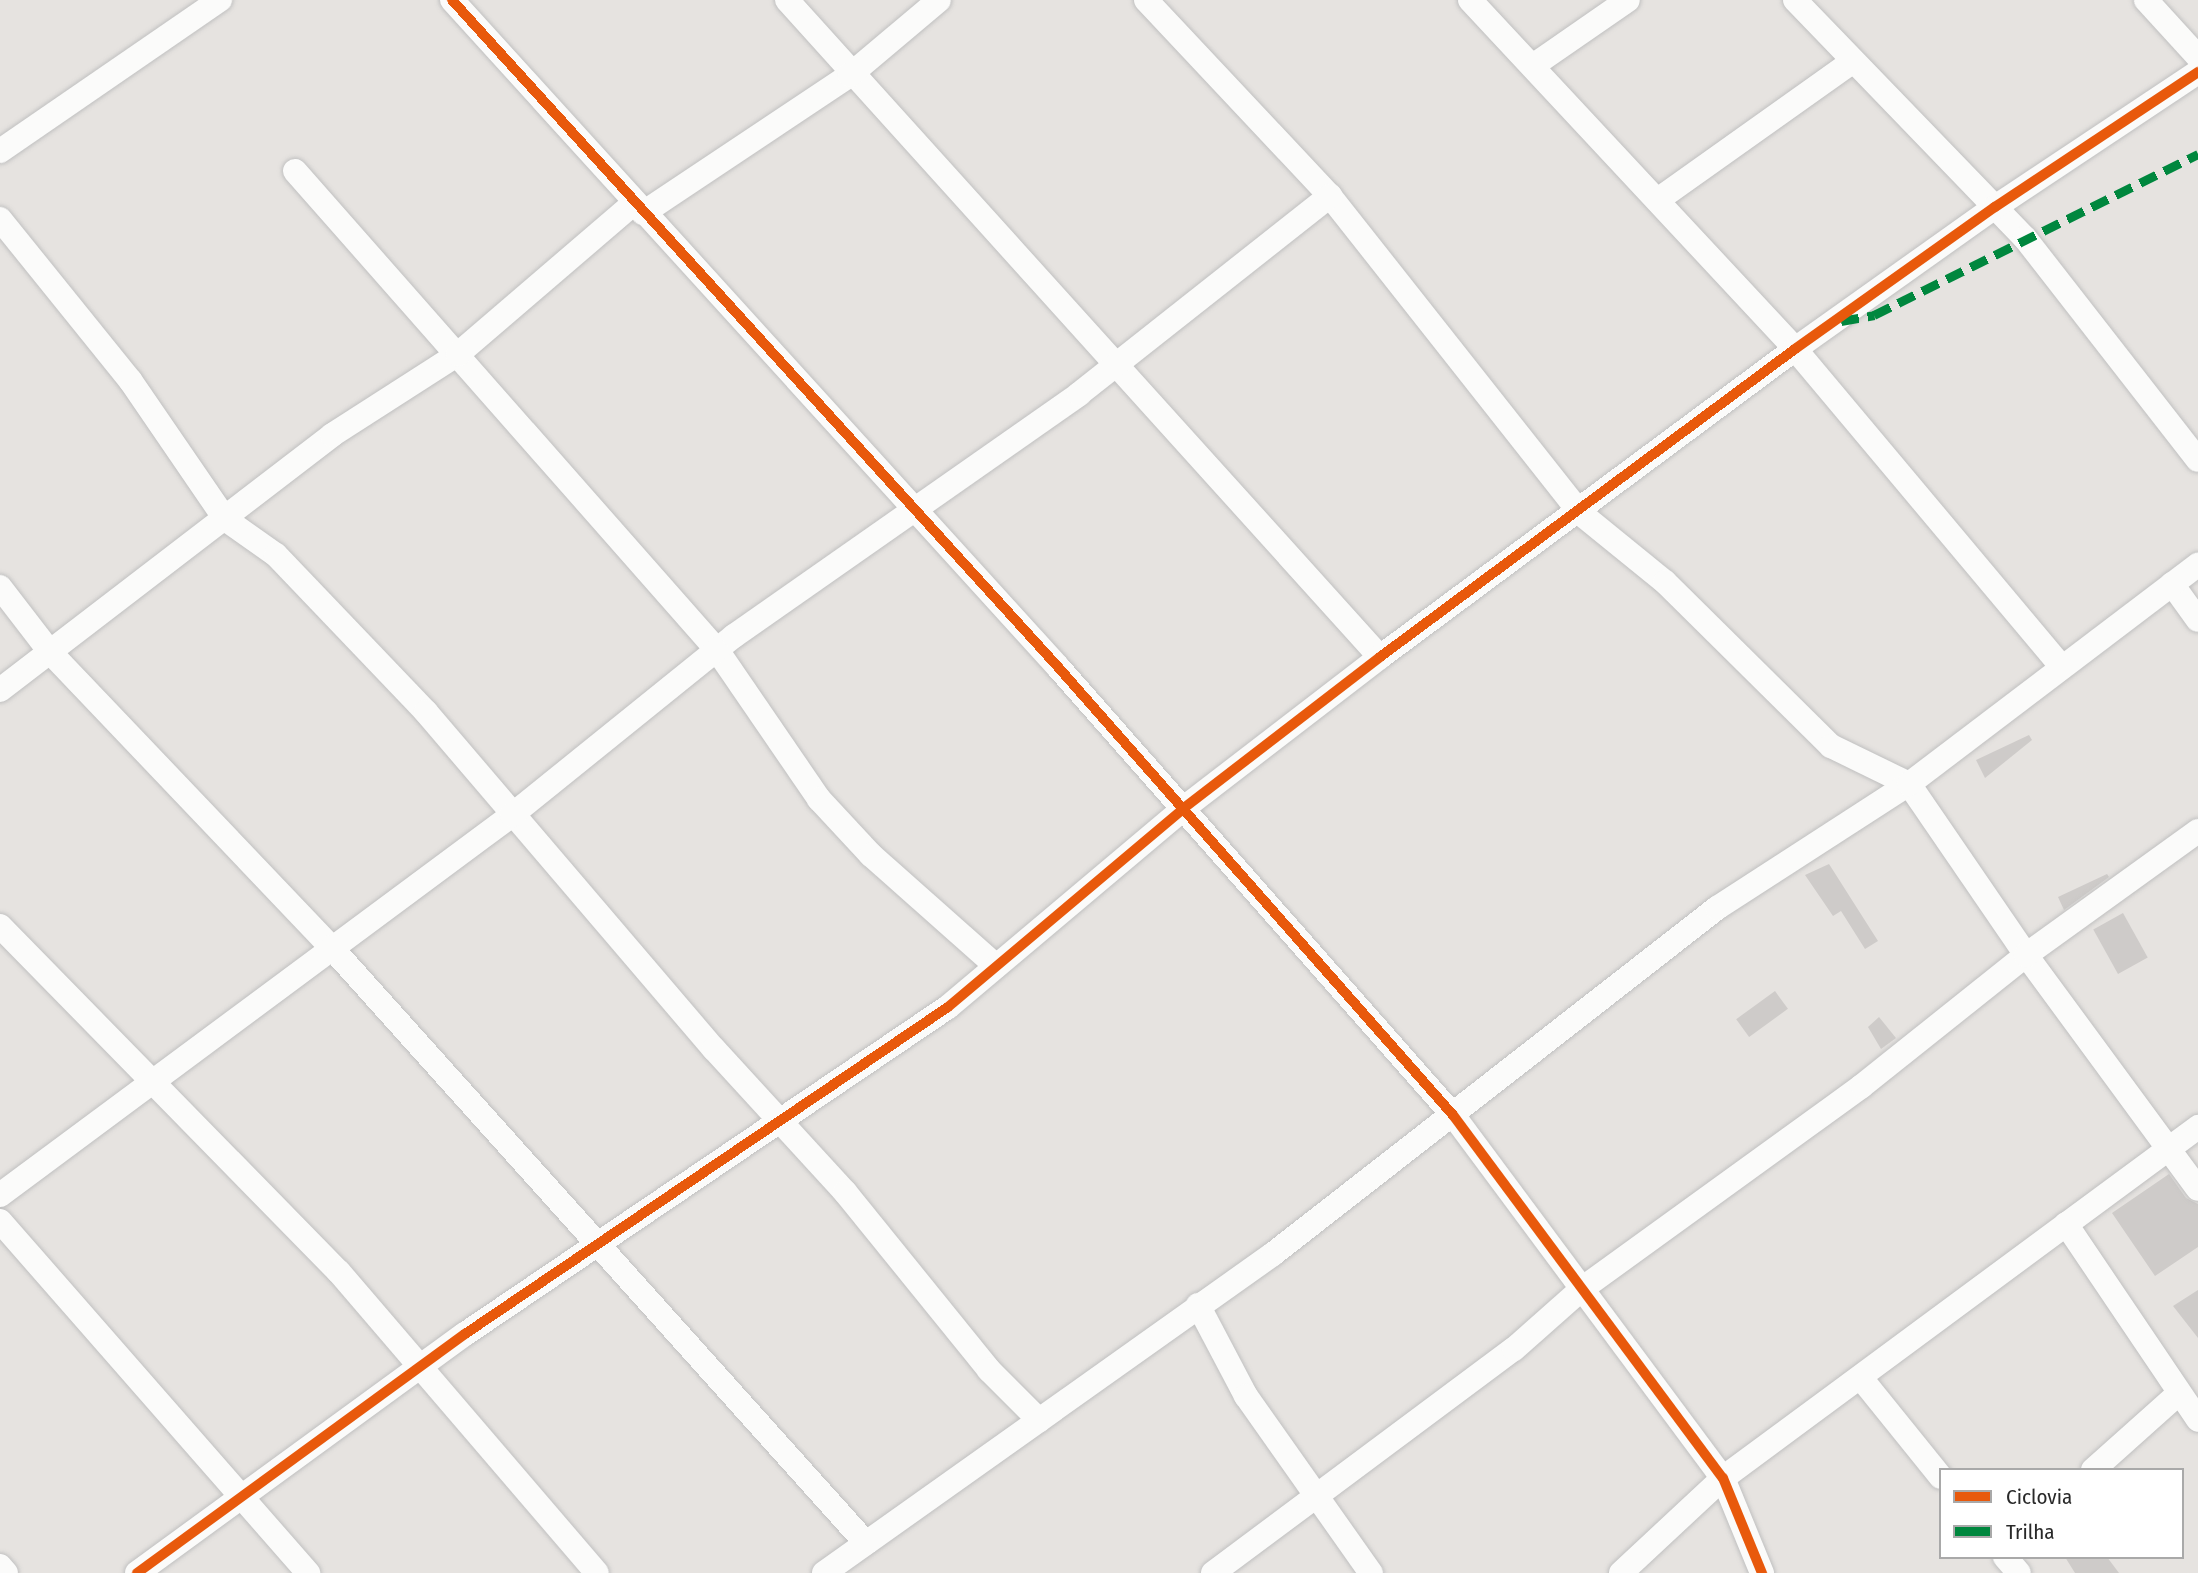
<!DOCTYPE html>
<style>
body{margin:0}
#map{position:relative;width:2198px;height:1573px;overflow:hidden;background:#e6e3e0;font-family:"Fira Sans Condensed",sans-serif}
div>[style]{position:absolute}
[style*='--x']{left:calc(var(--x)*1px);top:calc(var(--y)*1px);width:calc(var(--w)*1px);rotate:calc(var(--a)*1deg)}
.building>*{inset:0;background:#cecbc9;transform-origin:0 0}
.roads{filter:drop-shadow(0 0 2px #c0c0c0) drop-shadow(0 0 2px #c0c0c0)}
.minor>*{height:24px;margin:-12px;padding:0 12px;transform-origin:12px;border-radius:12px;background:#fbfbfa}
.quiet>*{height:9px;margin-top:-4.5px;transform-origin:0;background:repeating-linear-gradient(90deg,#00873e 0 18px,transparent 0 27px)}
.cycleway>*{height:10px;margin:-5px;padding:0 5px;transform-origin:5px;border-radius:5px;background:#e8590c}
span{translate:-50% -50%;white-space:nowrap;text-align:center;line-height:1.15;-webkit-text-stroke:7px #fff;paint-order:stroke}
.legend{position:absolute;left:1939px;top:1468px;width:245px;height:91px;box-sizing:border-box;background:#fff;border:2px solid #a9a9a9;margin:0;padding:9px 12px;list-style:none;font-size:21px;color:#292929}
.legend li{display:flex;align-items:center;gap:14px;height:35px}
.legend b{width:35px;border:2px solid #a9a9a9}
</style>
<div id="map">
<div class="building">
<i style="clip-path:polygon(2029px 735px,2032px 740px,1985px 778px,1976px 760px)"></i>
<i style="clip-path:polygon(1829px 864px,1878px 941px,1865px 949px,1841px 911px,1833px 916px,1805px 875px)"></i>
<i style="clip-path:polygon(2107px 874px,2109px 877px,2064px 910px,2058px 897px)"></i>
<i style="left:2123px;top:913px;width:51px;height:34px;rotate:61deg"></i>
<i style="left:1775px;top:991px;width:22px;height:48px;rotate:54deg"></i>
<i style="clip-path:polygon(1879px 1017px,1896px 1038px,1881px 1049px,1868px 1027px)"></i>
<i style="clip-path:polygon(2169px 1174px,2186px 1198px,2198px 1204px,2198px 1247px,2155px 1276px,2112px 1213px)"></i>
<i style="clip-path:polygon(2198px 1290px,2198px 1338px,2173px 1306px)"></i>
<i style="clip-path:polygon(2065px 1557px,2107px 1557px,2119px 1573px,2075px 1573px)"></i>
</div>
<div class="roads">
<div class="minor">
<i style="--x:452;--y:0;--w:901;--a:47.74"></i>
<i style="--x:1058;--y:667;--w:597;--a:48.6"></i>
<i style="--x:1453;--y:1115;--w:452;--a:53.4"></i>
<i style="--x:1723;--y:1478;--w:103;--a:67.7"></i>
<i style="--x:787;--y:0;--w:885;--a:47.93"></i>
<i style="--x:1146;--y:0;--w:269;--a:46.8"></i>
<i style="--x:1330;--y:196;--w:404;--a:51.7"></i>
<i style="--x:1580;--y:513;--w:109;--a:39.1"></i>
<i style="--x:1665;--y:582;--w:233;--a:44.7"></i>
<i style="--x:1831;--y:746;--w:87;--a:26"></i>
<i style="--x:1909;--y:784;--w:207;--a:55.6"></i>
<i style="--x:2026;--y:955;--w:290;--a:53.7"></i>
<i style="--x:1470;--y:0;--w:477;--a:47"></i>
<i style="--x:1795;--y:349;--w:415;--a:50"></i>
<i style="--x:1795;--y:0;--w:331;--a:46"></i>
<i style="--x:2025;--y:238;--w:281;--a:52.1"></i>
<i style="--x:2146;--y:0;--w:77;--a:47.6"></i>
<i style="--x:1534;--y:65;--w:114;--a:-34.7"></i>
<i style="--x:0;--y:151;--w:267;--a:-34.5"></i>
<i style="--x:295;--y:171;--w:638;--a:48.62"></i>
<i style="--x:717;--y:650;--w:181;--a:55.6"></i>
<i style="--x:819;--y:799;--w:76;--a:47.1"></i>
<i style="--x:871;--y:855;--w:167;--a:41.6"></i>
<i style="--x:1659;--y:199;--w:238;--a:-35.4"></i>
<i style="--x:643;--y:213;--w:249;--a:-33.7"></i>
<i style="--x:850;--y:75;--w:116;--a:-40.1"></i>
<i style="--x:0;--y:219;--w:207;--a:51.1"></i>
<i style="--x:130;--y:380;--w:168;--a:55.6"></i>
<i style="--x:225;--y:519;--w:62;--a:35.2"></i>
<i style="--x:276;--y:555;--w:217;--a:46.3"></i>
<i style="--x:426;--y:712;--w:443;--a:49.5"></i>
<i style="--x:714;--y:1049;--w:194;--a:47.5"></i>
<i style="--x:845;--y:1192;--w:229;--a:51"></i>
<i style="--x:989;--y:1370;--w:71;--a:45"></i>
<i style="--x:2172;--y:584;--w:44;--a:54.2"></i>
<i style="--x:0;--y:587;--w:82;--a:52.4"></i>
<i style="--x:50;--y:652;--w:407;--a:46.4"></i>
<i style="--x:331;--y:947;--w:801;--a:48.09"></i>
<i style="--x:0;--y:690;--w:419;--a:-37.5"></i>
<i style="--x:332;--y:435;--w:150;--a:-32.7"></i>
<i style="--x:458;--y:354;--w:232;--a:-40.6"></i>
<i style="--x:0;--y:926;--w:484;--a:45.6"></i>
<i style="--x:339;--y:1272;--w:396;--a:49.4"></i>
<i style="--x:0;--y:1195;--w:638;--a:-36.58"></i>
<i style="--x:512;--y:815;--w:285;--a:-38.9"></i>
<i style="--x:734;--y:636;--w:421;--a:-35"></i>
<i style="--x:1079;--y:394;--w:320;--a:-38.3"></i>
<i style="--x:0;--y:1221;--w:468;--a:48.8"></i>
<i style="--x:2066;--y:1224;--w:236;--a:56"></i>
<i style="--x:1198;--y:1305;--w:103;--a:62.2"></i>
<i style="--x:1246;--y:1396;--w:217;--a:54.8"></i>
<i style="--x:1861;--y:1378;--w:127;--a:51.1"></i>
<i style="--x:2093;--y:1470;--w:115;--a:-41.8"></i>
<i style="--x:2005;--y:1557;--w:21;--a:49"></i>
<i style="--x:0;--y:1566;--w:9;--a:49"></i>
<i style="--x:137;--y:1573;--w:406;--a:-36.1"></i>
<i style="--x:465;--y:1334;--w:583;--a:-34.1"></i>
<i style="--x:948;--y:1007;--w:309;--a:-40.1"></i>
<i style="--x:1184;--y:808;--w:247;--a:-37.6"></i>
<i style="--x:1380;--y:657;--w:517;--a:-36.58"></i>
<i style="--x:1795;--y:349;--w:245;--a:-35.4"></i>
<i style="--x:1995;--y:207;--w:244;--a:-33.6"></i>
<i style="--x:824;--y:1573;--w:551;--a:-35.39"></i>
<i style="--x:1273;--y:1254;--w:563;--a:-37.93"></i>
<i style="--x:1717;--y:908;--w:229;--a:-32.9"></i>
<i style="--x:1909;--y:784;--w:363;--a:-37.2"></i>
<i style="--x:1213;--y:1573;--w:375;--a:-36.7"></i>
<i style="--x:1514;--y:1349;--w:92;--a:-41.5"></i>
<i style="--x:1583;--y:1288;--w:344;--a:-35.9"></i>
<i style="--x:1862;--y:1086;--w:210;--a:-38.6"></i>
<i style="--x:2026;--y:955;--w:212;--a:-35.8"></i>
<i style="--x:1621;--y:1573;--w:139;--a:-43"></i>
<i style="--x:1723;--y:1478;--w:591;--a:-36.46"></i>
</div>
</div>
<div class="quiet">
<i style="--x:1841;--y:321;--w:34;--a:-10"></i>
<i style="--x:1874;--y:315;--w:362;--a:-26.4"></i>
</div>
<div class="cycleway">
<i style="--x:452;--y:0;--w:901;--a:47.74"></i>
<i style="--x:1058;--y:667;--w:597;--a:48.6"></i>
<i style="--x:1453;--y:1115;--w:452;--a:53.4"></i>
<i style="--x:1723;--y:1478;--w:103;--a:67.7"></i>
<i style="--x:137;--y:1573;--w:406;--a:-36.1"></i>
<i style="--x:465;--y:1334;--w:583;--a:-34.1"></i>
<i style="--x:948;--y:1007;--w:309;--a:-40.1"></i>
<i style="--x:1184;--y:808;--w:247;--a:-37.6"></i>
<i style="--x:1380;--y:657;--w:517;--a:-36.58"></i>
<i style="--x:1795;--y:349;--w:245;--a:-35.4"></i>
<i style="--x:1995;--y:207;--w:244;--a:-33.6"></i>
</div>
<ul class="legend">
<li><b style="height:9px;background:#e8590c"></b>Ciclovia</li>
<li><b style="height:9px;background:#00873e"></b>Trilha</li>
</ul>
</div>
